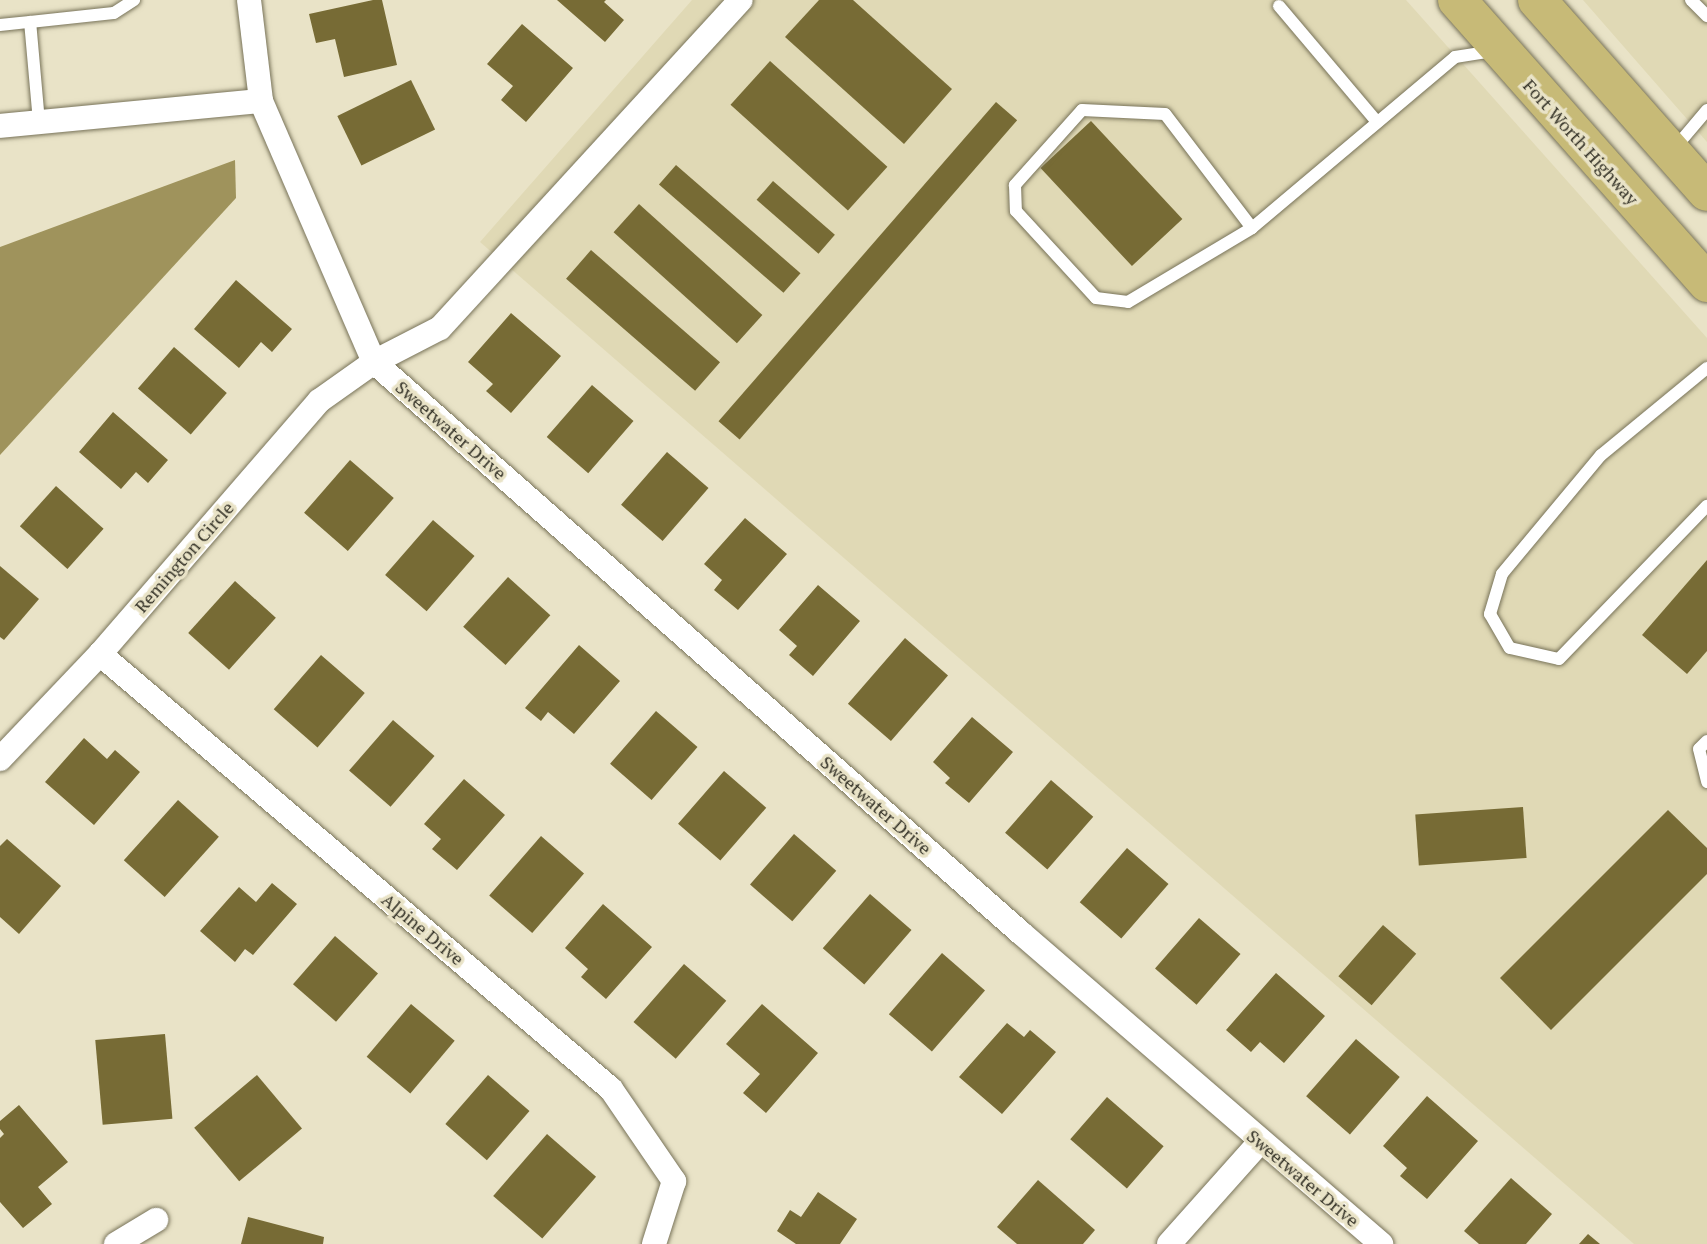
<!DOCTYPE html>
<style>
body{margin:0}
#map{position:relative;width:1707px;height:1244px;overflow:hidden;background:#e9e3c7;font-family:"PT Serif",serif}
div>[style]{position:absolute}
[style*='--x']{left:calc(var(--x)*1px);top:calc(var(--y)*1px);width:calc(var(--w)*1px);rotate:calc(var(--a)*1deg)}
.built>*{inset:0;background:#e0d9b5}
.water>*{inset:0;background:#9f935c}
.building>*{inset:0;background:#776b35;transform-origin:0 0}
.roads{filter:drop-shadow(0 0 2px #787359) drop-shadow(0 0 2px #787359)}
.lane>*{height:12px;margin:-6px;padding:0 6px;transform-origin:6px;border-radius:6px;background:#fff}
.street>*{height:24px;margin:-12px;padding:0 12px;transform-origin:12px;border-radius:12px;background:#fff}
.primary>*{height:38px;margin:-19px;padding:0 19px;transform-origin:19px;border-radius:19px;background:#c7ba77}
span{translate:-50% -50%;white-space:nowrap;text-align:center;line-height:1.15;-webkit-text-stroke:7px #e9e3c7;paint-order:stroke}
.street-label{font-size:18px;color:#343227}
</style>
<div id="map">
<div class="built">
<i style="clip-path:polygon(692px 0,1406px 0,1707px 338px,1707px 1244px,1634px 1244px,480px 242px)"></i>
<i style="clip-path:polygon(1583px 0,1707px 0,1707px 142px)"></i>
</div>
<div class="water">
<i style="clip-path:polygon(235px 160px,236px 198px,0 455px,0 247px)"></i>
</div>
<div class="building">
<i style="clip-path:polygon(373px 0,382px 0,397px 65px,344px 77px,335px 39px,316px 43px,309px 14px)"></i>
<i style="clip-path:polygon(557px 0,606px 0,604px 2px,624px 20px,605px 42px)"></i>
<i style="clip-path:polygon(819px 0,853px 0,952px 89px,904px 144px,785px 37px)"></i>
<i style="clip-path:polygon(522px 24px,573px 68px,526px 122px,501px 100px,513px 86px,487px 64px)"></i>
<i style="left:770px;top:61px;width:158px;height:59px;rotate:42deg"></i>
<i style="left:411px;top:80px;width:55px;height:82px;rotate:64deg"></i>
<i style="left:996px;top:102px;width:28px;height:423px;rotate:41deg"></i>
<i style="left:1091px;top:121px;width:134px;height:69px;rotate:47deg"></i>
<i style="left:676px;top:165px;width:165px;height:26px;rotate:41deg"></i>
<i style="left:773px;top:181px;width:82px;height:25px;rotate:41deg"></i>
<i style="left:639px;top:204px;width:166px;height:38px;rotate:42deg"></i>
<i style="left:591px;top:250px;width:171px;height:38px;rotate:41deg"></i>
<i style="clip-path:polygon(236px 280px,292px 329px,272px 352px,261px 342px,239px 368px,194px 329px)"></i>
<i style="clip-path:polygon(511px 313px,561px 356px,511px 413px,486px 391px,493px 384px,468px 362px)"></i>
<i style="left:174px;top:347px;width:70px;height:55px;rotate:41deg"></i>
<i style="left:592px;top:385px;width:55px;height:69px;rotate:41deg"></i>
<i style="clip-path:polygon(113px 412px,168px 460px,148px 483px,136px 472px,121px 489px,79px 452px)"></i>
<i style="left:667px;top:452px;width:55px;height:70px;rotate:41deg"></i>
<i style="left:350px;top:460px;width:58px;height:70px;rotate:41deg"></i>
<i style="left:56px;top:486px;width:64px;height:54px;rotate:42deg"></i>
<i style="clip-path:polygon(745px 518px,787px 554px,738px 610px,714px 590px,722px 580px,704px 564px)"></i>
<i style="left:433px;top:520px;width:55px;height:73px;rotate:41deg"></i>
<i style="clip-path:polygon(1707px 560px,1707px 651px,1687px 674px,1642px 635px)"></i>
<i style="clip-path:polygon(0 566px,39px 599px,4px 640px,0 637px)"></i>
<i style="left:508px;top:577px;width:57px;height:67px;rotate:42deg"></i>
<i style="left:235px;top:581px;width:55px;height:70px;rotate:42deg"></i>
<i style="clip-path:polygon(818px 585px,860px 621px,813px 676px,789px 655px,797px 646px,779px 630px)"></i>
<i style="left:905px;top:638px;width:57px;height:87px;rotate:41deg"></i>
<i style="clip-path:polygon(579px 645px,620px 681px,574px 734px,548px 712px,541px 721px,525px 708px)"></i>
<i style="left:321px;top:655px;width:58px;height:72px;rotate:41deg"></i>
<i style="left:656px;top:711px;width:55px;height:70px;rotate:41deg"></i>
<i style="clip-path:polygon(972px 717px,1013px 752px,969px 803px,945px 783px,950px 778px,933px 762px)"></i>
<i style="left:393px;top:720px;width:55px;height:67px;rotate:41deg"></i>
<i style="clip-path:polygon(84px 738px,107px 759px,115px 750px,140px 772px,94px 825px,45px 782px)"></i>
<i style="left:724px;top:771px;width:56px;height:70px;rotate:41deg"></i>
<i style="clip-path:polygon(464px 779px,505px 815px,457px 870px,432px 849px,441px 839px,424px 824px)"></i>
<i style="left:1051px;top:780px;width:56px;height:70px;rotate:41deg"></i>
<i style="left:178px;top:800px;width:55px;height:81px;rotate:42deg"></i>
<i style="left:1523px;top:807px;width:51px;height:108px;rotate:86deg"></i>
<i style="clip-path:polygon(1668px 810px,1707px 848px,1707px 874px,1551px 1030px,1500px 978px)"></i>
<i style="left:794px;top:834px;width:56px;height:67px;rotate:41deg"></i>
<i style="left:541px;top:836px;width:57px;height:79px;rotate:41deg"></i>
<i style="clip-path:polygon(7px 839px,61px 886px,19px 934px,0 917px,0 846px)"></i>
<i style="left:1127px;top:848px;width:55px;height:72px;rotate:41deg"></i>
<i style="clip-path:polygon(272px 883px,297px 904px,253px 955px,245px 949px,235px 962px,200px 931px,239px 887px,256px 902px)"></i>
<i style="left:870px;top:894px;width:55px;height:72px;rotate:41deg"></i>
<i style="clip-path:polygon(603px 904px,652px 947px,606px 999px,581px 977px,588px 969px,565px 948px)"></i>
<i style="left:1199px;top:918px;width:55px;height:67px;rotate:41deg"></i>
<i style="left:1383px;top:925px;width:44px;height:68px;rotate:41deg"></i>
<i style="left:335px;top:936px;width:57px;height:64px;rotate:41deg"></i>
<i style="left:942px;top:953px;width:57px;height:81px;rotate:41deg"></i>
<i style="left:684px;top:964px;width:56px;height:77px;rotate:41deg"></i>
<i style="clip-path:polygon(1276px 973px,1325px 1016px,1284px 1063px,1260px 1042px,1251px 1052px,1226px 1030px)"></i>
<i style="left:411px;top:1004px;width:57px;height:69px;rotate:40deg"></i>
<i style="clip-path:polygon(762px 1004px,818px 1053px,766px 1113px,743px 1093px,760px 1074px,726px 1044px)"></i>
<i style="clip-path:polygon(1007px 1023px,1024px 1037px,1030px 1030px,1056px 1052px,1002px 1114px,959px 1077px)"></i>
<i style="left:165px;top:1034px;width:85px;height:70px;rotate:85deg"></i>
<i style="left:1356px;top:1039px;width:58px;height:76px;rotate:41deg"></i>
<i style="left:257px;top:1075px;width:70px;height:82px;rotate:50deg"></i>
<i style="left:488px;top:1075px;width:55px;height:65px;rotate:41deg"></i>
<i style="clip-path:polygon(1427px 1096px,1478px 1141px,1427px 1199px,1400px 1176px,1407px 1168px,1383px 1146px)"></i>
<i style="left:1107px;top:1097px;width:75px;height:56px;rotate:41deg"></i>
<i style="clip-path:polygon(19px 1105px,68px 1162px,38px 1187px,52px 1204px,23px 1228px,0 1202px,0 1138px,4px 1134px,0 1129px,0 1121px)"></i>
<i style="left:547px;top:1134px;width:65px;height:82px;rotate:41deg"></i>
<i style="clip-path:polygon(1511px 1178px,1552px 1214px,1526px 1244px,1479px 1244px,1464px 1231px)"></i>
<i style="clip-path:polygon(1038px 1180px,1095px 1230px,1083px 1244px,1017px 1244px,997px 1227px)"></i>
<i style="clip-path:polygon(818px 1192px,857px 1219px,840px 1244px,796px 1244px,777px 1231px,790px 1210px,801px 1217px)"></i>
<i style="clip-path:polygon(248px 1217px,324px 1237px,323px 1244px,241px 1244px)"></i>
<i style="clip-path:polygon(1588px 1234px,1600px 1244px,1579px 1244px)"></i>
</div>
<div class="roads">
<div class="lane">
<i style="--x:1691;--y:0;--w:23;--a:45"></i>
<i style="--x:1279;--y:6;--w:152;--a:49.8"></i>
<i style="--x:0;--y:25;--w:30;--a:-6"></i>
<i style="--x:39;--y:122;--w:100;--a:-95.1"></i>
<i style="--x:30;--y:22;--w:84;--a:-6.1"></i>
<i style="--x:114;--y:13;--w:24;--a:-33"></i>
<i style="--x:1674;--y:149;--w:51;--a:-49.8"></i>
<i style="--x:1252;--y:228;--w:143;--a:-127.3"></i>
<i style="--x:1165;--y:114;--w:83;--a:-177.2"></i>
<i style="--x:1082;--y:110;--w:101;--a:131.8"></i>
<i style="--x:1015;--y:185;--w:26;--a:88"></i>
<i style="--x:1016;--y:211;--w:118;--a:47.4"></i>
<i style="--x:1096;--y:298;--w:32;--a:7"></i>
<i style="--x:1128;--y:302;--w:144;--a:-30.8"></i>
<i style="--x:1252;--y:228;--w:265;--a:-40.1"></i>
<i style="--x:1455;--y:57;--w:38;--a:-9"></i>
<i style="--x:1707;--y:368;--w:137;--a:140.6"></i>
<i style="--x:1601;--y:455;--w:155;--a:129.8"></i>
<i style="--x:1502;--y:574;--w:42;--a:106.7"></i>
<i style="--x:1490;--y:614;--w:39;--a:60"></i>
<i style="--x:1510;--y:648;--w:50;--a:12.7"></i>
<i style="--x:1559;--y:659;--w:213;--a:-46"></i>
<i style="--x:1707;--y:741;--w:11;--a:135"></i>
<i style="--x:1699;--y:749;--w:34;--a:76"></i>
</div>
<div class="street">
<i style="--x:249;--y:0;--w:102;--a:83.2"></i>
<i style="--x:261;--y:101;--w:284;--a:66.6"></i>
<i style="--x:374;--y:362;--w:863;--a:41.43"></i>
<i style="--x:1021;--y:933;--w:476;--a:40.8"></i>
<i style="--x:0;--y:126;--w:262;--a:-5.5"></i>
<i style="--x:100;--y:654;--w:671;--a:40.41"></i>
<i style="--x:611;--y:1089;--w:112;--a:55.6"></i>
<i style="--x:674;--y:1181;--w:66;--a:107.6"></i>
<i style="--x:0;--y:759;--w:145;--a:-46.4"></i>
<i style="--x:100;--y:654;--w:335;--a:-49.1"></i>
<i style="--x:319;--y:401;--w:67;--a:-35.3"></i>
<i style="--x:374;--y:362;--w:74;--a:-27.3"></i>
<i style="--x:440;--y:328;--w:445;--a:-47.5"></i>
<i style="--x:116;--y:1244;--w:47;--a:-31"></i>
<i style="--x:1169;--y:1244;--w:137;--a:-48.3"></i>
</div>
<div class="primary">
<i style="--x:1457;--y:0;--w:378;--a:48.5"></i>
<i style="--x:1537;--y:0;--w:256;--a:48.5"></i>
</div>
</div>
<div class="street-label">
<span style="left:1581px;top:142px;rotate:48deg">Fort Worth Highway</span>
<span style="left:451px;top:430px;rotate:41deg">Sweetwater Drive</span>
<span style="left:184px;top:557px;rotate:-49deg">Remington Circle</span>
<span style="left:876px;top:805px;rotate:41deg">Sweetwater Drive</span>
<span style="left:423px;top:929px;rotate:40deg">Alpine Drive</span>
<span style="left:1303px;top:1178px;rotate:40deg">Sweetwater Drive</span>
</div>
</div>
